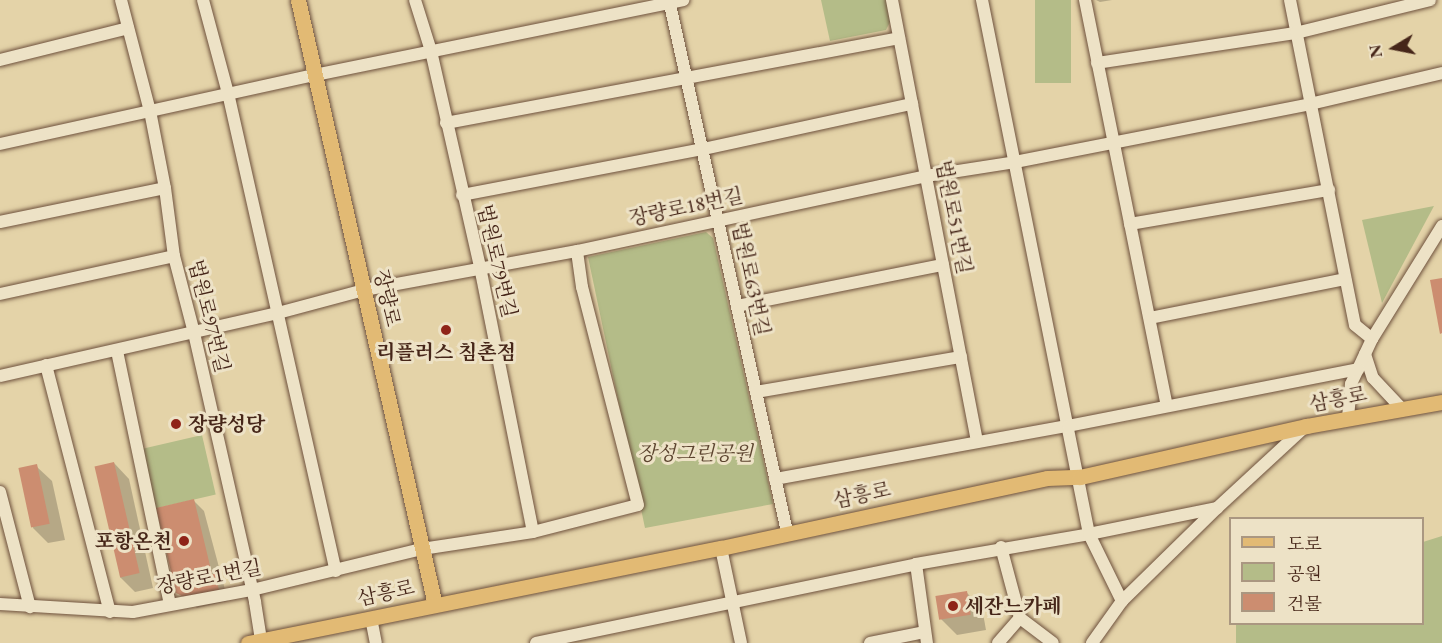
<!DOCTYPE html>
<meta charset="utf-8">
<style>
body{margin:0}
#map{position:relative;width:1442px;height:643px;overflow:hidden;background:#e4d3a8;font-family:"EB Garamond","Noto Serif KR",serif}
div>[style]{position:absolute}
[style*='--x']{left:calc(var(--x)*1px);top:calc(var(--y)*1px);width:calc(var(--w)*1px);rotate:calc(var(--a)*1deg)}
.green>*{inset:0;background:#b4bc88;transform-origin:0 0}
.shadow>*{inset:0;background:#0003}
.building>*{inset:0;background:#cc8d70;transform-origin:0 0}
.roads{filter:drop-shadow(0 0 2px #6e513d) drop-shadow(0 0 2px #6e513d)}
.minor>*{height:12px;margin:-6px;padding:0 6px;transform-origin:6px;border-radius:6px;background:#ede2c6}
.major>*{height:15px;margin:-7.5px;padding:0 7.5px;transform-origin:7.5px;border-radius:7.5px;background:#e2ba74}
.dots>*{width:16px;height:16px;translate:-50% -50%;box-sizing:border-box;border:3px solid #ede2c6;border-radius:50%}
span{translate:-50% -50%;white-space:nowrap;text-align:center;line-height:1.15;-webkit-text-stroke:6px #ede2c6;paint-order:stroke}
.street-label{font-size:20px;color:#462619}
.poi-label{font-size:20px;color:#462619;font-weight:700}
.left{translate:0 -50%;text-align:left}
.right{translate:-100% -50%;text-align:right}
.park-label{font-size:20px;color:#5c442f;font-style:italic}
.legend{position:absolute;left:1229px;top:517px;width:195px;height:108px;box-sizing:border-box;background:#ede2c6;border:2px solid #aa9781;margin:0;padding:8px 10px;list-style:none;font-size:18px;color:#462619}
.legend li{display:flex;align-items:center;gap:12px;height:30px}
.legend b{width:30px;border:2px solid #aa9781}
.north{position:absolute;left:1364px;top:18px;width:60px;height:60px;-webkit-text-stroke:4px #ede2c6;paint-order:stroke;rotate:260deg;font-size:16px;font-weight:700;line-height:24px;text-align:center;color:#462619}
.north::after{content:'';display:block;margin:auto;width:21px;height:27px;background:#462619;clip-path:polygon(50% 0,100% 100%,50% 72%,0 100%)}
</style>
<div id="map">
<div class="green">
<i style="clip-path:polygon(821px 0,887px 0,891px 20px,886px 30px,830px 41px)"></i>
<i style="left:1035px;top:0;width:36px;height:83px"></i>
<i style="clip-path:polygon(1434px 206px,1382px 303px,1362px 220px)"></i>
<i style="clip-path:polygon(706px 232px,713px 238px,773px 504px,645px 528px,588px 257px)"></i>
<i style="left:202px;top:435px;width:61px;height:62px;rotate:77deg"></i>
<i style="clip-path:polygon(1442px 536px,1442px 643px,1236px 643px,1236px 624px,1422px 624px,1423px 542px)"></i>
</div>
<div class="shadow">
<i style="clip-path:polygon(1096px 0,1112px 0,1100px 2px)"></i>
<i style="clip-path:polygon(114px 463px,129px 479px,153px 588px,135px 592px,120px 577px)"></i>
<i style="clip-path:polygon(36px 466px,52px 481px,65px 540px,48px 543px,33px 528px)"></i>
<i style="clip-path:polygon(194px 501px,204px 511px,228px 601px,197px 608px,177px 592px)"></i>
<i style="clip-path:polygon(967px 593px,982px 608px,986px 630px,957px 635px,941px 619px)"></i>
</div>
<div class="building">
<i style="clip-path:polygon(1442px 278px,1442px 333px,1440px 334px,1430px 280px)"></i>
<i style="left:114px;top:462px;width:114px;height:20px;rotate:77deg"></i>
<i style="left:37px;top:464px;width:61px;height:19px;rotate:78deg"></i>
<i style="clip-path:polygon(194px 499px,212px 574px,215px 574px,219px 590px,186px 598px,176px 593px,156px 508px)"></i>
<i style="left:967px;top:591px;width:24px;height:32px;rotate:81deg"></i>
</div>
<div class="roads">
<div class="minor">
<i style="--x:121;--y:0;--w:115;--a:75.4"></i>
<i style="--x:150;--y:111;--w:78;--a:79"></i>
<i style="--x:165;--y:188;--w:69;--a:82.5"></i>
<i style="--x:174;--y:256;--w:80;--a:75.4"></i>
<i style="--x:194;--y:333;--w:276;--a:77.2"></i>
<i style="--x:255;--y:602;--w:38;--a:81"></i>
<i style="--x:203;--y:0;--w:96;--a:75"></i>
<i style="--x:228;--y:93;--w:490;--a:77.3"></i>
<i style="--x:415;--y:0;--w:53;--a:72.6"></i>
<i style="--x:431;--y:51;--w:221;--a:77.2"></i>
<i style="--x:480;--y:267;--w:270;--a:78.7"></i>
<i style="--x:669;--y:0;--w:545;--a:77.49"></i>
<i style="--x:892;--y:0;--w:449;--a:79.1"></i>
<i style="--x:982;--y:0;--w:545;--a:78.67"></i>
<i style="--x:1089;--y:534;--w:75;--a:63.8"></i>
<i style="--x:1085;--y:0;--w:413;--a:78.6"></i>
<i style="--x:1290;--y:0;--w:331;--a:78.7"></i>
<i style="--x:1355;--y:325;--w:22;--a:39"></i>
<i style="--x:0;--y:60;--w:132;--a:-14"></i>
<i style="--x:1097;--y:63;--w:201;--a:-8.6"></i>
<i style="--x:1296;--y:33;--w:138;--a:-13.8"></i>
<i style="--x:446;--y:123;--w:461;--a:-10.6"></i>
<i style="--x:0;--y:144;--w:322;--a:-12.4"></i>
<i style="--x:315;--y:75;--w:376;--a:-11.5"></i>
<i style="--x:462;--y:195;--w:245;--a:-10.8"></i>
<i style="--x:703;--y:149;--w:214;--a:-12.2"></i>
<i style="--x:0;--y:222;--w:168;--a:-11.6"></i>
<i style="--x:1130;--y:224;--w:202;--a:-9.7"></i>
<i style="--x:0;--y:294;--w:178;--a:-12.3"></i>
<i style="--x:737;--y:306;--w:210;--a:-11.3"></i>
<i style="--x:1150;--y:318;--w:199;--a:-11.3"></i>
<i style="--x:117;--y:351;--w:258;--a:78.2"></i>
<i style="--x:1365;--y:354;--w:25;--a:72"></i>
<i style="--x:1373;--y:378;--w:42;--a:46.9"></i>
<i style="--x:46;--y:365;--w:255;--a:75.5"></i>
<i style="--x:0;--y:376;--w:285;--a:-12.8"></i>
<i style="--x:278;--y:313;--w:89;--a:-15"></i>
<i style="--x:364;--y:290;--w:217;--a:-10.4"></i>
<i style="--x:577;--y:251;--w:357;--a:-12.1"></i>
<i style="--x:926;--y:176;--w:90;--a:-8.9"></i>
<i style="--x:1015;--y:162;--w:301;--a:-11.1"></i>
<i style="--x:1310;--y:104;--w:136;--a:-13.2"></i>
<i style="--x:756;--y:392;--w:208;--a:-9.7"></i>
<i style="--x:1348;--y:418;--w:34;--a:-85"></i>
<i style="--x:1351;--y:384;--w:50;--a:-65"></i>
<i style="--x:1372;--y:339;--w:133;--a:-58.2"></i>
<i style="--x:775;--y:479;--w:298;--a:-10.3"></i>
<i style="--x:1068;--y:426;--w:296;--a:-11.1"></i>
<i style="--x:0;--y:492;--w:119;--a:75.4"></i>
<i style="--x:1001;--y:547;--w:73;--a:75"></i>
<i style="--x:1020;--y:618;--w:41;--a:37.1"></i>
<i style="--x:721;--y:548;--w:97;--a:78.1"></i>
<i style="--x:916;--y:564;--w:80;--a:82.1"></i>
<i style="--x:0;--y:604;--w:133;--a:3.4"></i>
<i style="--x:133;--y:612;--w:121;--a:-10.5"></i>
<i style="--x:252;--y:590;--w:175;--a:-13.6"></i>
<i style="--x:422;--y:549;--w:112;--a:-8.7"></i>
<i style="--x:533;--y:532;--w:108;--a:-14.4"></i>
<i style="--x:638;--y:505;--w:225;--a:-104.4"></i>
<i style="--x:582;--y:287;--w:36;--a:-98"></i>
<i style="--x:371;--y:618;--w:25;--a:79"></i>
<i style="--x:536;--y:643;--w:388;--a:-11.7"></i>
<i style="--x:916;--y:564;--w:176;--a:-9.8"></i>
<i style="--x:1089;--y:534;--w:131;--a:-11.5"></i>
<i style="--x:870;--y:643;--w:55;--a:-11.5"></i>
<i style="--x:998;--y:643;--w:33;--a:-49"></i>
<i style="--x:1092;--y:643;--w:52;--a:-54.5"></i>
<i style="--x:1122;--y:601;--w:133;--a:-44.4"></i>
<i style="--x:1217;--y:508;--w:121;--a:-42.7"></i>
</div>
<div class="major">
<i style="--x:298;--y:0;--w:620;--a:77.24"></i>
<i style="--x:248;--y:643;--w:482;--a:-11.4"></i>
<i style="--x:721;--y:548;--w:333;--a:-12.1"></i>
<i style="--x:1047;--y:478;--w:33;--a:-2"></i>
<i style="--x:1080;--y:477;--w:232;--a:-12.7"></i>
<i style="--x:1306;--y:426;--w:138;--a:-10"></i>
</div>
</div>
<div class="dots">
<i style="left:446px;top:330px;background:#8f2418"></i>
<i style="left:176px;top:424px;background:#8f2418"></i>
<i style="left:184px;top:541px;background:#8f2418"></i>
<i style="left:953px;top:606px;background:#8f2418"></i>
</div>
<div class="street-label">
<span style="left:686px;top:207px;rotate:-12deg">장량로18번길</span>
<span style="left:954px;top:217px;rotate:79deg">법원로51번길</span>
<span style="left:497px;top:261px;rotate:77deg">법원로79번길</span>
<span style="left:751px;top:279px;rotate:78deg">법원로63번길</span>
<span style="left:387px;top:298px;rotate:77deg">장량로</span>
<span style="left:209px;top:316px;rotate:76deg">법원로97번길</span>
<span style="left:1338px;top:399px;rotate:-11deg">삼흥로</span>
<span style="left:862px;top:495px;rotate:-12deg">삼흥로</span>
<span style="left:209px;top:577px;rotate:-11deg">장량로1번길</span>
<span style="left:386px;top:593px;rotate:-12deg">삼흥로</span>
</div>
<div class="poi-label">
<span style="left:446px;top:352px">리플러스 침촌점</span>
<span class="left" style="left:188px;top:424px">장량성당</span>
<span class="right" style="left:172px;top:541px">포항온천</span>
<span class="left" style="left:965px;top:606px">세잔느카페</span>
</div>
<div class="park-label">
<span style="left:695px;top:453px">장성그린공원</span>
</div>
<ul class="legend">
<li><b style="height:8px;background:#e2ba74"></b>도로</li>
<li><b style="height:16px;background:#b4bc88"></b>공원</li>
<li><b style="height:16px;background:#cc8d70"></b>건물</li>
</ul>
<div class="north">N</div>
</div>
